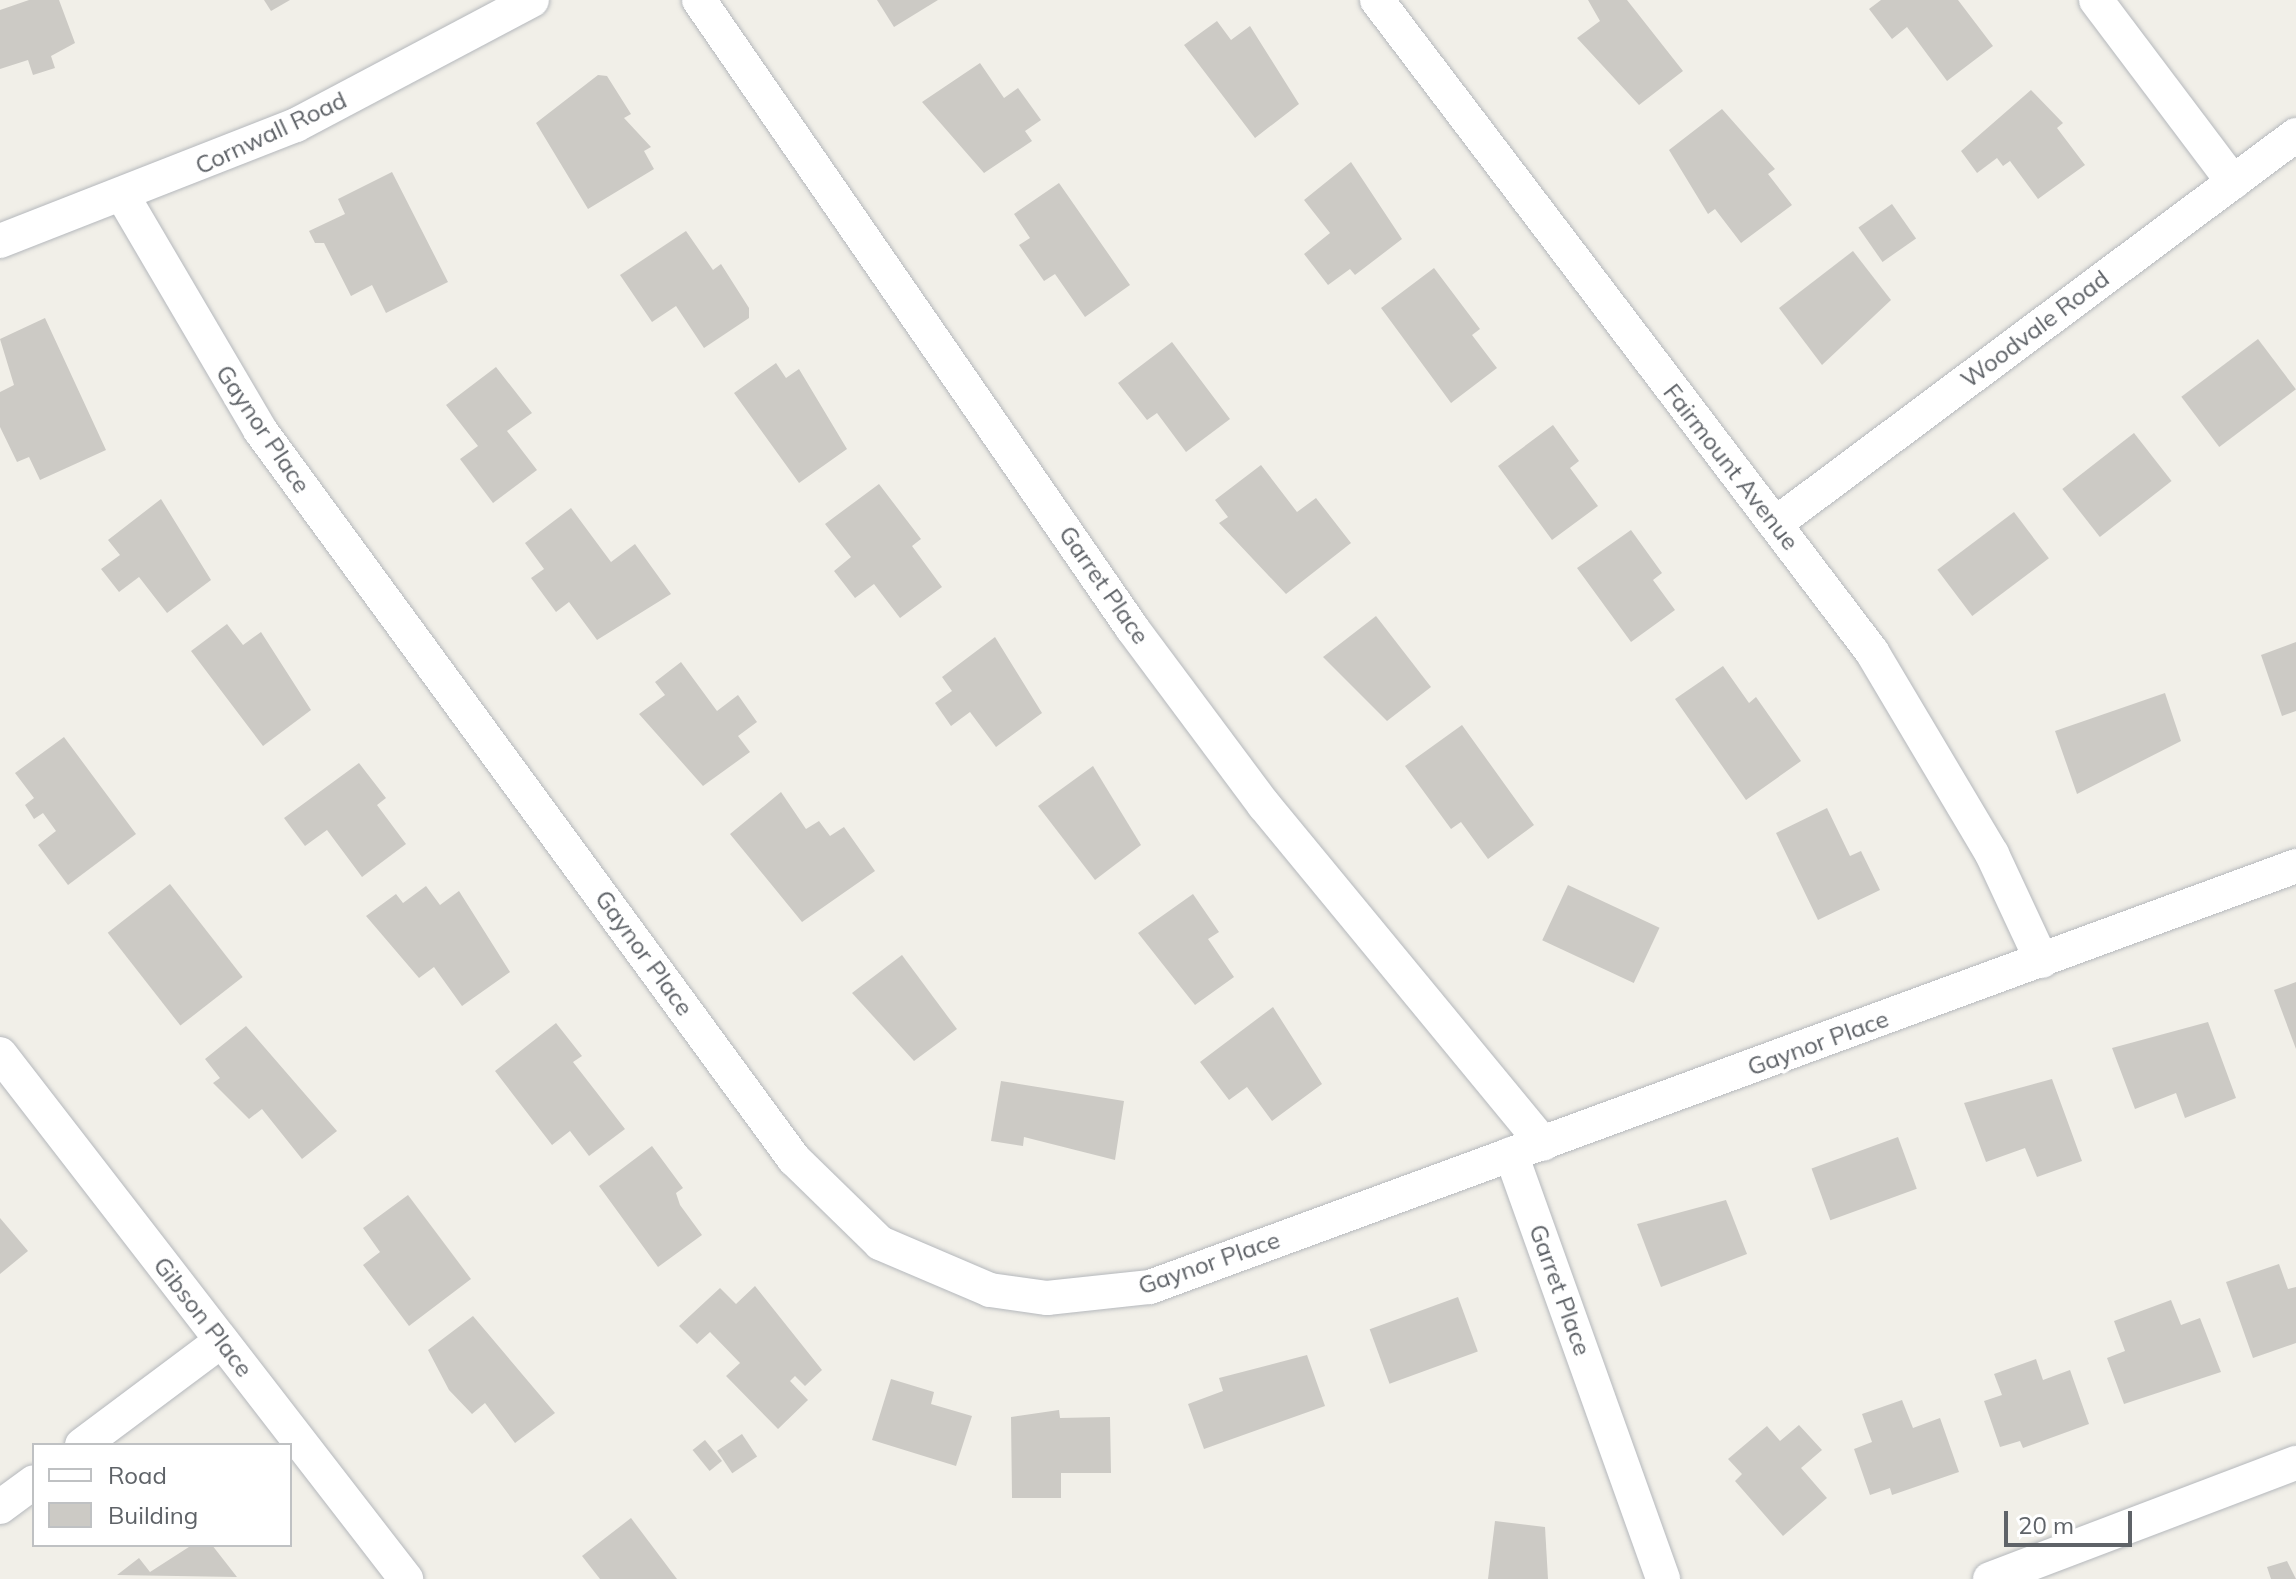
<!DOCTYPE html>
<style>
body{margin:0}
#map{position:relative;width:2296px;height:1579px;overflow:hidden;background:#f1efe8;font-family:Mulish,sans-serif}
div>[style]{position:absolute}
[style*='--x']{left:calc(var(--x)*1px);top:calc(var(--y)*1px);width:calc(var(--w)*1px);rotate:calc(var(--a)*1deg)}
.building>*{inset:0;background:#cccac5;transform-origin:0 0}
.roads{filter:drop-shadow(0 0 2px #b5b8bc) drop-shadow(0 0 2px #b5b8bc)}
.street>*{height:34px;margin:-17px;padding:0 17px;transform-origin:17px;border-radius:17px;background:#fff}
span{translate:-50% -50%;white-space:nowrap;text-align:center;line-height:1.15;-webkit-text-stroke:7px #fff;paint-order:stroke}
.street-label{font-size:24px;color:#5f6368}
.legend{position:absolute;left:32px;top:1443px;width:260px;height:104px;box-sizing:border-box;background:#fff;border:2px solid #bfc1c3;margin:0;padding:10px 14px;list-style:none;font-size:24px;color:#5f6368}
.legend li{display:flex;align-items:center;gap:16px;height:40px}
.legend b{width:40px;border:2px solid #bfc1c3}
.scale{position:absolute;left:2004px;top:1511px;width:128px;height:36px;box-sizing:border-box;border:4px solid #5f6368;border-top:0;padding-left:10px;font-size:24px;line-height:28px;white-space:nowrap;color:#5f6368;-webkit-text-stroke:6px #fff;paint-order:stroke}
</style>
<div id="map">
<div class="building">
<i style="clip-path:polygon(29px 0,59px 0,75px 43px,51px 56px,55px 68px,33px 75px,28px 60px,0 69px,0 10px)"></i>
<i style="clip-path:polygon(264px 0,290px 0,271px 11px)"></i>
<i style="clip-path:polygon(877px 0,938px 0,894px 27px)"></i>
<i style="clip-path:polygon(1588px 0,1627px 0,1683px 71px,1639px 105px,1577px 38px,1600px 21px)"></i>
<i style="clip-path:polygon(1881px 0,1958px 0,1993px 46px,1947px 81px,1907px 27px,1892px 39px,1869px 9px)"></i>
<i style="clip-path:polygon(1217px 21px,1231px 40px,1250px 26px,1299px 104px,1255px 138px,1184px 45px)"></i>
<i style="clip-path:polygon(980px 63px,1004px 98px,1018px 88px,1041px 120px,1025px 131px,1032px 141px,984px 173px,922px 102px)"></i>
<i style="clip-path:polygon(598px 75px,607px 76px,631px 114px,624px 118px,651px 147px,644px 151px,654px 169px,588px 209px,536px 123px)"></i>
<i style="clip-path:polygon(2031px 90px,2063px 123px,2057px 128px,2085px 165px,2038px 199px,2010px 161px,2003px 166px,1997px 158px,1977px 173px,1961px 151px)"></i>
<i style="clip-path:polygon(1722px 109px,1775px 169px,1768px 174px,1792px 205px,1741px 243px,1715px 209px,1708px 214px,1669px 150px)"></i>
<i style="clip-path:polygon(1351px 162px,1402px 239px,1355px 275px,1350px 269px,1328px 285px,1304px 254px,1330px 233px,1304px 200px)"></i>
<i style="clip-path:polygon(392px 172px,448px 282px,386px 313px,372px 285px,351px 296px,324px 243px,315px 243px,309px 231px,345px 214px,338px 199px)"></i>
<i style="clip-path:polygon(1059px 183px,1130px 285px,1085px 317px,1055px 274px,1044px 281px,1019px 245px,1030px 238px,1014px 214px)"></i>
<i style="left:1892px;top:204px;width:42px;height:41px;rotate:55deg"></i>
<i style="clip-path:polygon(686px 231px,713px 270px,721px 264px,749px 308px,749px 318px,704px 348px,676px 306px,652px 322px,620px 275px)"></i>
<i style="clip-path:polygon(1853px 251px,1891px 300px,1822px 365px,1779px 308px)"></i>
<i style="clip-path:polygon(1434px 268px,1480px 329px,1472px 335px,1497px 368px,1451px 403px,1381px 308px)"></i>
<i style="clip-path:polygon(45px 318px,106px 450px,40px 480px,29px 457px,17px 462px,0 427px,0 392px,14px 385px,0 339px)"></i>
<i style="left:2258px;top:339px;width:63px;height:96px;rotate:53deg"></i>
<i style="clip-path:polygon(1172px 342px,1230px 419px,1186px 452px,1157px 413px,1147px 420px,1118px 383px)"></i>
<i style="clip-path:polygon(776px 363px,786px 378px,799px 369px,847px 449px,799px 483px,734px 393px)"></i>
<i style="clip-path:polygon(496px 367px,532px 413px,507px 431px,537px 470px,493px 503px,460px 459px,478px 446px,446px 405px)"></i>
<i style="clip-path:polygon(1553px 425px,1579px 461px,1570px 468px,1598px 506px,1552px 540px,1498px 466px)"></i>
<i style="left:2134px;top:433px;width:61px;height:91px;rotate:52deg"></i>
<i style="clip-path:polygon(1261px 465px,1297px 512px,1316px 498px,1351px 543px,1286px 594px,1219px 523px,1228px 517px,1215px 500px)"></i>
<i style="clip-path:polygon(879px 484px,921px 539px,912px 546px,942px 587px,900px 618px,874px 584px,855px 598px,834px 571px,851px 557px,825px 524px)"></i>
<i style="clip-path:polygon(161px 499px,211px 580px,167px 613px,139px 577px,119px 592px,101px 569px,120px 555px,108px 540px)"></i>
<i style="clip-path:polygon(571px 508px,611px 562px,635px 544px,671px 594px,597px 640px,569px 602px,556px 612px,531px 578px,544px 569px,525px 543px)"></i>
<i style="left:2014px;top:512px;width:58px;height:96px;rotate:53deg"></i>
<i style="clip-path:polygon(1631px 530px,1662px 573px,1653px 580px,1675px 610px,1631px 642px,1577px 568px)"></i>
<i style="clip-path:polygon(1376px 616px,1431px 687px,1387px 721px,1323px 657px)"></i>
<i style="clip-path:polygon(227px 624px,243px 645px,261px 632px,311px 710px,263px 746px,191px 651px)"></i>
<i style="clip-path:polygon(995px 637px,1042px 713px,996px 747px,970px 712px,951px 726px,935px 703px,952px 691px,942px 677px)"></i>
<i style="clip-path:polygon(2296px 642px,2296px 711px,2282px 716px,2261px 655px)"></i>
<i style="clip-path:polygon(681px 662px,717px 711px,738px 695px,757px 722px,738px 736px,750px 752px,703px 786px,639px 714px,665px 695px,655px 682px)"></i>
<i style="clip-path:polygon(1723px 666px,1749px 703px,1756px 697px,1801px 761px,1746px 800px,1675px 699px)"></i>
<i style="clip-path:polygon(2165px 693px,2181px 741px,2077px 794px,2055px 731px)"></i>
<i style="clip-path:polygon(1462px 725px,1534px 825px,1488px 859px,1461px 822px,1451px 829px,1405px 766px)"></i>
<i style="clip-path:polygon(64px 737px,136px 834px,68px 885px,38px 845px,56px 831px,43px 813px,34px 819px,25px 805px,34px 798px,15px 773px)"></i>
<i style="clip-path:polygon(359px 763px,386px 798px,377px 805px,406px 844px,362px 877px,327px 830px,305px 846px,284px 818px)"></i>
<i style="clip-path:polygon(1093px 766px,1141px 845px,1095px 880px,1038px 806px)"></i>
<i style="clip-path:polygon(781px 792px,806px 829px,819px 821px,830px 836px,844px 827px,875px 871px,802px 922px,730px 834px)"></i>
<i style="clip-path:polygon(1827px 808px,1850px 856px,1861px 851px,1880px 890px,1818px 920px,1776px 833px)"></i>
<i style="left:170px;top:884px;width:118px;height:79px;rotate:52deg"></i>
<i style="left:1568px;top:885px;width:101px;height:61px;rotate:25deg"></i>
<i style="clip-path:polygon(426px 886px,440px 905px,459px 891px,510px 972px,462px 1006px,434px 967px,419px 978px,366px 916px,396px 894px,403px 903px)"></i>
<i style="clip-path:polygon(1193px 894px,1219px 932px,1208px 939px,1234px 977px,1195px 1005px,1138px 933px)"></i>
<i style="clip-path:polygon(902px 955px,957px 1029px,914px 1061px,852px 993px)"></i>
<i style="clip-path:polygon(2296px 982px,2296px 1049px,2274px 990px)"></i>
<i style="clip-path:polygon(1273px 1007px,1322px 1084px,1272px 1121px,1247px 1087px,1229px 1100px,1200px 1062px)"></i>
<i style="clip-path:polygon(2208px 1022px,2236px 1098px,2185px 1118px,2176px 1093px,2135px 1109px,2112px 1048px)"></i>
<i style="clip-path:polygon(556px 1023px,582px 1056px,573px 1062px,625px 1129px,589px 1156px,570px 1131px,552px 1145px,495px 1071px)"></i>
<i style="clip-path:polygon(246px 1026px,337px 1131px,302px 1159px,262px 1109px,249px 1119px,213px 1083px,220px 1078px,205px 1059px)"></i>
<i style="clip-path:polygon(2052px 1079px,2082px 1161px,2037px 1177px,2025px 1148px,1986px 1162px,1964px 1103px)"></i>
<i style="clip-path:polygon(1001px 1081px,1124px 1101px,1115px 1160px,1024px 1137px,1023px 1146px,991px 1141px)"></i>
<i style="left:1898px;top:1137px;width:55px;height:92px;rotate:70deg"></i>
<i style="clip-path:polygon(652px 1146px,683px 1188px,676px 1193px,680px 1205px,702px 1235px,658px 1267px,599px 1186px)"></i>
<i style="clip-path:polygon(408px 1195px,471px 1279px,409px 1326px,363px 1265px,380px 1252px,363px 1228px)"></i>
<i style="clip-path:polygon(1726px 1200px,1747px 1254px,1661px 1287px,1637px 1224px)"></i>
<i style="clip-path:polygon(0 1218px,28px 1251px,0 1274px)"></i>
<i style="clip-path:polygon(2279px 1264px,2288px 1289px,2296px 1287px,2296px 1343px,2253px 1358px,2226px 1282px)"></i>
<i style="clip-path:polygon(755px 1286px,822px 1370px,805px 1386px,795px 1376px,790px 1381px,808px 1400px,778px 1429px,726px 1376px,740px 1363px,710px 1332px,697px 1344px,679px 1326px,720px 1288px,736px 1304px)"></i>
<i style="left:1458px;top:1297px;width:58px;height:94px;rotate:70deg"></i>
<i style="clip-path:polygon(2171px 1300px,2181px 1325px,2200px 1318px,2221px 1372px,2124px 1404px,2107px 1358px,2125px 1351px,2114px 1321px)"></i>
<i style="clip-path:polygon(473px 1316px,555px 1413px,515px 1443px,485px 1403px,472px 1414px,449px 1390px,428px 1350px)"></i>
<i style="clip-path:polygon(1307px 1355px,1325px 1406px,1204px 1449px,1188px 1404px,1223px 1391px,1219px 1378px)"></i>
<i style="clip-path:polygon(2036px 1359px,2043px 1380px,2070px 1370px,2089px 1424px,2023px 1448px,2020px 1441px,2000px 1447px,1984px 1401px,2002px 1395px,1994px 1374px)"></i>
<i style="clip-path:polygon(891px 1379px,934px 1392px,931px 1404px,972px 1416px,956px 1466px,872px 1440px)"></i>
<i style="clip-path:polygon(1902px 1400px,1913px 1428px,1940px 1418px,1959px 1472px,1892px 1495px,1890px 1488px,1870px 1495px,1854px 1449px,1872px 1442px,1862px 1414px)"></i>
<i style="clip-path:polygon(1059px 1410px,1060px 1418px,1110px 1417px,1111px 1473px,1061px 1473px,1061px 1498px,1012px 1498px,1011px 1417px)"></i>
<i style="clip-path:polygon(1799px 1425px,1822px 1450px,1801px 1468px,1827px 1498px,1783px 1536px,1735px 1481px,1742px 1474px,1728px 1459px,1767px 1426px,1780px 1441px)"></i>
<i style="left:742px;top:1434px;width:27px;height:30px;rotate:56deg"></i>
<i style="left:705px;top:1440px;width:27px;height:16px;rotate:51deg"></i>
<i style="clip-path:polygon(631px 1518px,677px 1579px,600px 1579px,582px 1556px)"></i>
<i style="clip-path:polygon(1495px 1521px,1545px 1527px,1548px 1579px,1488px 1579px)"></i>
<i style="clip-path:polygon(192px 1545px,212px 1545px,237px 1577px,117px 1575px,139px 1558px,150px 1572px)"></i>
<i style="clip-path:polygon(2287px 1561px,2296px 1579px,2271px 1579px,2267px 1567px)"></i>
</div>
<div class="roads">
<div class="street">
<i style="--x:699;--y:0;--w:763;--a:55.41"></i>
<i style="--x:1132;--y:628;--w:221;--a:53.3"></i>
<i style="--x:1264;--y:805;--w:439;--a:50.5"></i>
<i style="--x:1377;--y:0;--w:819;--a:52.79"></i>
<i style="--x:1872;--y:652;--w:235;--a:59.3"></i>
<i style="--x:1992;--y:854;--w:118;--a:65"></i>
<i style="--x:2096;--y:0;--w:228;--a:53"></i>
<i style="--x:124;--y:198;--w:269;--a:59.6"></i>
<i style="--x:260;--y:430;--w:904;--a:53.78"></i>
<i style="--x:794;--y:1159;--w:120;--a:44.3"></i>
<i style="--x:880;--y:1243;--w:120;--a:23.1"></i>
<i style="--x:990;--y:1290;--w:58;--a:8"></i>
<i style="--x:1047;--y:1298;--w:104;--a:-6.1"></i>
<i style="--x:1150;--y:1287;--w:1221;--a:-20.17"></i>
<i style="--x:0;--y:241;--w:318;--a:-21.4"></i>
<i style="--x:296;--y:125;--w:267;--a:-27.9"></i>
<i style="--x:1775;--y:524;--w:650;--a:-36.75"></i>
<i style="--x:0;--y:1054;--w:664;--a:52.28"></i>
<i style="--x:1511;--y:1154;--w:451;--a:70.3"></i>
<i style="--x:82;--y:1445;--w:174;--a:-36.8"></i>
<i style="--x:0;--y:1507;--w:42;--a:-36.3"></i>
<i style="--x:1990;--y:1579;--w:327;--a:-20.8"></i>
</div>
</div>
<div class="street-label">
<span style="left:271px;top:133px;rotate:-25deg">Cornwall Road</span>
<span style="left:2035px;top:329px;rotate:-37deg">Woodvale Road</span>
<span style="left:263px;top:429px;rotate:56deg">Gaynor Place</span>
<span style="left:1731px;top:467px;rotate:52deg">Fairmount Avenue</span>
<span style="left:1104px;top:585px;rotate:55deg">Garret Place</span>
<span style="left:644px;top:953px;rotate:54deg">Gaynor Place</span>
<span style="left:1818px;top:1043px;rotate:-20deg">Gaynor Place</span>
<span style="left:1209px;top:1263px;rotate:-19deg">Gaynor Place</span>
<span style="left:1560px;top:1290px;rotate:70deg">Garret Place</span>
<span style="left:203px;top:1317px;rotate:52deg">Gibson Place</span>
</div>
<ul class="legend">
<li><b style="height:10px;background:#fff"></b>Road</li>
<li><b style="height:22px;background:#cccac5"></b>Building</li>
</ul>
<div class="scale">20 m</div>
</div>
